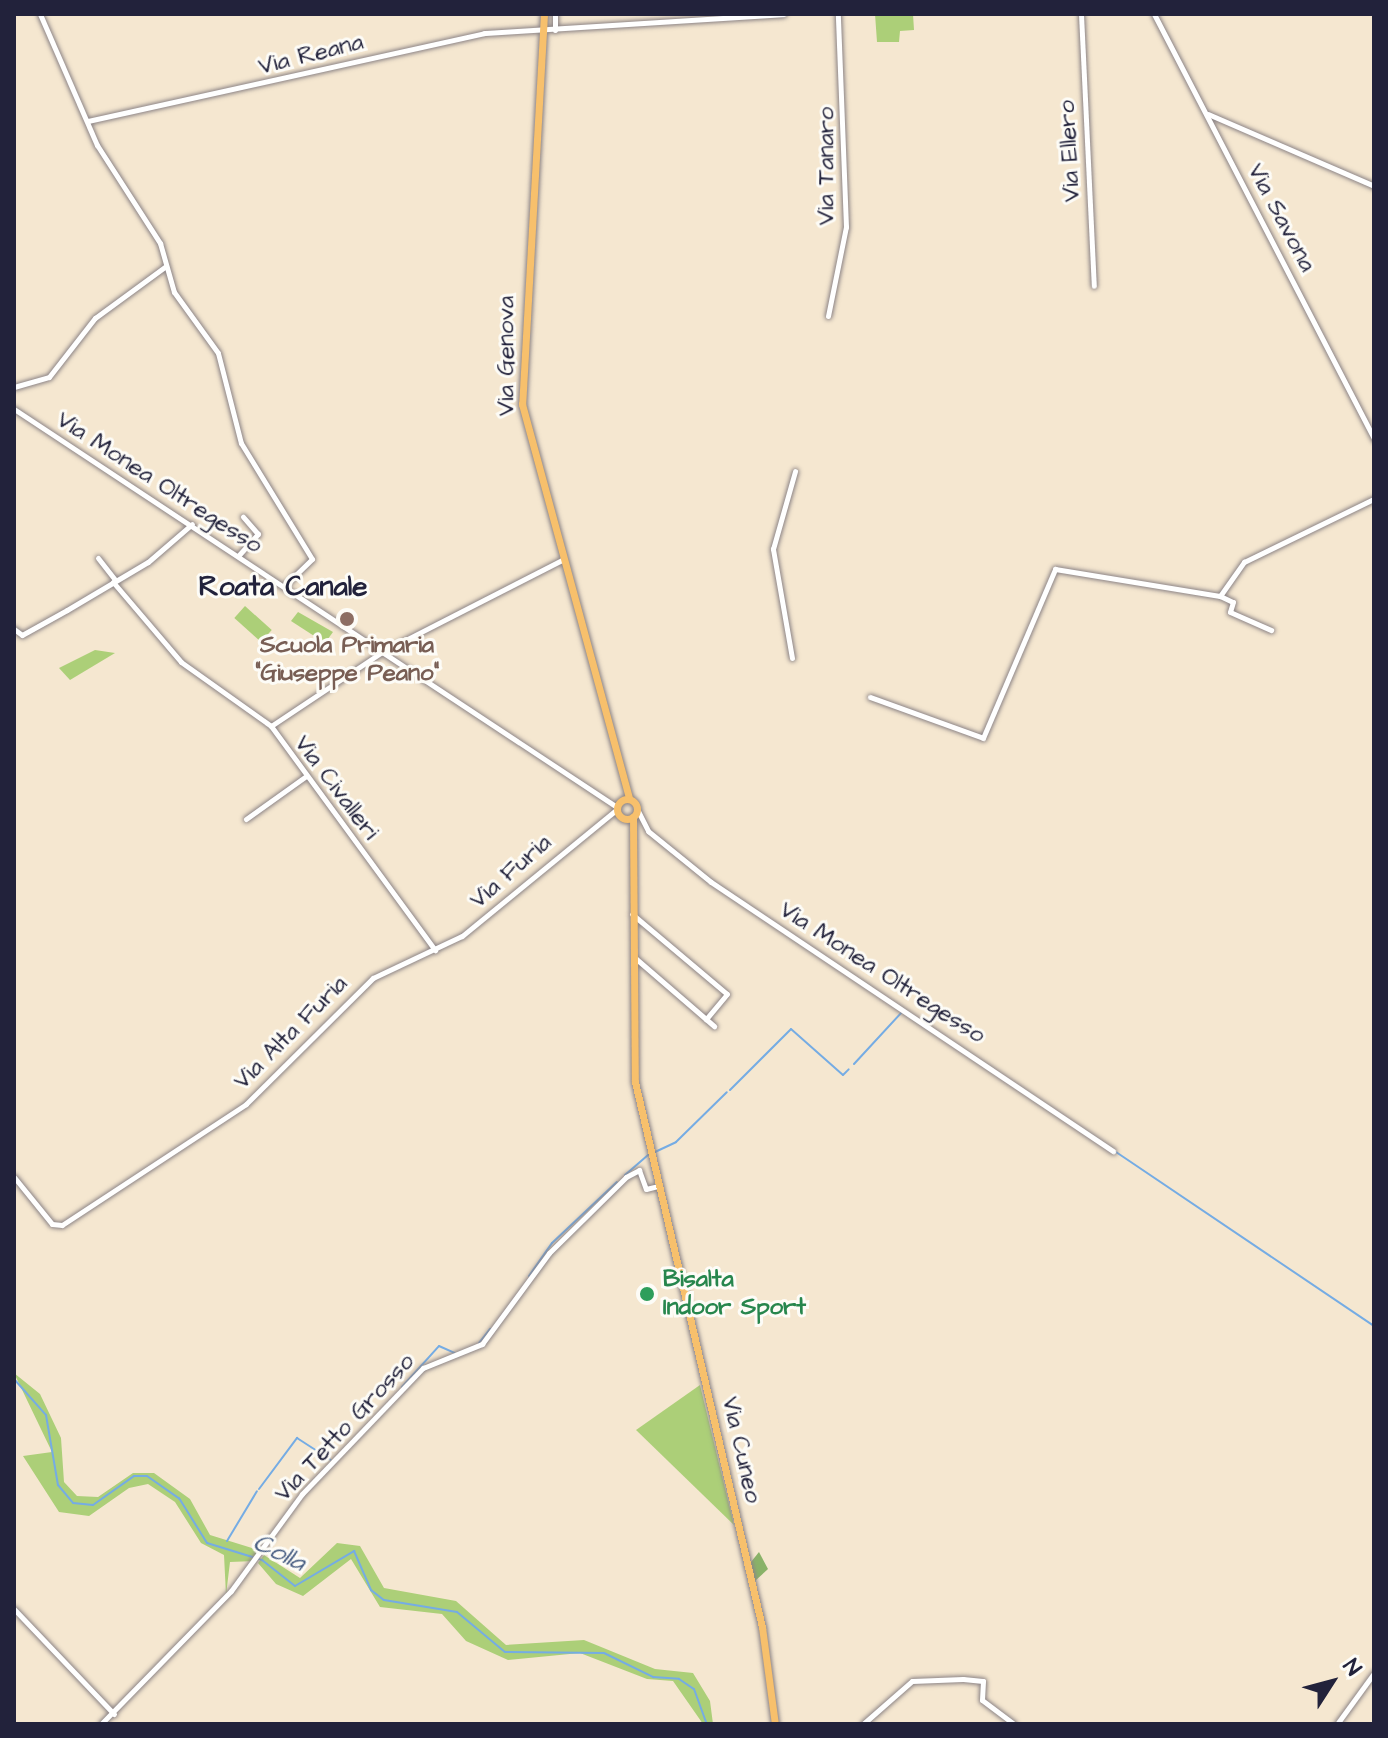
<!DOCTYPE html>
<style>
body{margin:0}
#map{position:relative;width:1388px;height:1738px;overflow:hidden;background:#f5e7d0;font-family:"Architects Daughter",sans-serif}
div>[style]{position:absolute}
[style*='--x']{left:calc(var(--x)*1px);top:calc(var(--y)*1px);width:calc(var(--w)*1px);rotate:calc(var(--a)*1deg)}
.green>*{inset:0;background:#accf78;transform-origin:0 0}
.forest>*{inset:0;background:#89b268}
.stream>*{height:2px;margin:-1px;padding:0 1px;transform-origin:1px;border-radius:1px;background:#75ace4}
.roads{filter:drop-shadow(0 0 2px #8c8486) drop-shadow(0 0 2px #8c8486)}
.minor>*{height:5px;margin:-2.5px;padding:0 2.5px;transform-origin:2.5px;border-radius:2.5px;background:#fff}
.major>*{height:7px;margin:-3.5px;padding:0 3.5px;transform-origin:3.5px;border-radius:3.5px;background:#f7c06c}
.major>.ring{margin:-3.5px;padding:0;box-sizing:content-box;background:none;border:7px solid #f7c06c;border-radius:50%}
.dots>*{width:22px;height:22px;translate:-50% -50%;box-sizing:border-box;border:4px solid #fdfcf7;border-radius:50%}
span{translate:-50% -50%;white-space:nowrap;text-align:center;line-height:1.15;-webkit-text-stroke:6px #fdfcf7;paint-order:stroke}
.street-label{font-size:24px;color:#22223b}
.education-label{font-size:24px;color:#785e54;font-weight:700}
.leisure-label{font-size:24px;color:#27864d;font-weight:700}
.left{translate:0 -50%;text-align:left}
.water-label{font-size:26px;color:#43597f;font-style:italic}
.quarter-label{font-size:28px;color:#22223b;font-weight:700}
.frame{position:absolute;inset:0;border:16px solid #22223b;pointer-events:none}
.north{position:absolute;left:1292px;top:1642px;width:80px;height:80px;-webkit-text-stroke:6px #fdfcf7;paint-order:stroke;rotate:54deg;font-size:22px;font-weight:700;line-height:32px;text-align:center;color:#22223b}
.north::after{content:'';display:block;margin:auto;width:28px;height:36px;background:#22223b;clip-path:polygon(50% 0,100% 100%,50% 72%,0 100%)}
</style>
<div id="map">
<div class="green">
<i style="clip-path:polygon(875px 14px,913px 14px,914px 30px,900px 31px,899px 42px,877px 42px)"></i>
<i style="left:245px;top:606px;width:36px;height:16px;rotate:42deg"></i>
<i style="clip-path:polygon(298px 612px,333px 632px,325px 643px,291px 621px)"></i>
<i style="clip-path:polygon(95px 650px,115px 653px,70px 680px,59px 668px)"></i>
<i style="clip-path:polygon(14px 1373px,40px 1394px,61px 1438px,64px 1482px,77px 1496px,98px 1497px,133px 1473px,154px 1473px,190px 1499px,210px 1535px,262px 1551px,255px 1561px,230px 1562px,226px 1595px,224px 1555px,201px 1543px,175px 1502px,148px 1484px,129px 1488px,89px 1516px,59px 1512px,23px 1456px,52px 1452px)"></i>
<i style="clip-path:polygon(700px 1385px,734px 1525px,636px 1430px)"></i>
<i style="clip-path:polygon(337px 1543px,360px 1546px,384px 1588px,456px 1601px,506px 1645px,584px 1640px,655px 1669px,693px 1673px,710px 1701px,713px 1724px,703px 1724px,673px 1681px,647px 1679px,580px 1653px,508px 1660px,466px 1641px,442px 1614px,380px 1607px,351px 1559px,303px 1596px,276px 1584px,258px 1563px,264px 1555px,300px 1578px)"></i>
</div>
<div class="forest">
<i style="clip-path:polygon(759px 1552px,768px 1569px,755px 1581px,751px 1562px)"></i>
</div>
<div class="stream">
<i style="--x:854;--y:1064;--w:71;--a:-47.3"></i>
<i style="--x:730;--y:1090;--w:86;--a:-45"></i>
<i style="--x:791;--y:1029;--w:69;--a:41.5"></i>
<i style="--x:843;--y:1075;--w:8;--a:-45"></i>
<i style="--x:655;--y:1152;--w:23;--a:-25"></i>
<i style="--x:676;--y:1142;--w:71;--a:-44.4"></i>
<i style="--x:1116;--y:1152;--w:311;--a:34"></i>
<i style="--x:625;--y:1175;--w:32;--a:-41"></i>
<i style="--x:529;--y:1276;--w:40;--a:-55.1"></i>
<i style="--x:552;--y:1243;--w:89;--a:-43.2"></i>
<i style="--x:479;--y:1343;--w:18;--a:-52"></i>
<i style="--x:14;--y:1379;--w:48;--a:48.4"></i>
<i style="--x:46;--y:1415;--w:71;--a:80.3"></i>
<i style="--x:58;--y:1485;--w:23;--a:50"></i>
<i style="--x:73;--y:1503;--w:20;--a:6"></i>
<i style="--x:93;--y:1505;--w:50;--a:-35.3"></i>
<i style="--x:134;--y:1476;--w:13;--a:0"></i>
<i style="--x:147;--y:1476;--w:39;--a:35"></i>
<i style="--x:179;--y:1498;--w:53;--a:58.1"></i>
<i style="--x:207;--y:1543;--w:58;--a:17.2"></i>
<i style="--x:262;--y:1560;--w:42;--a:38.2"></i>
<i style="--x:295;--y:1586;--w:69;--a:-30.7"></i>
<i style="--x:354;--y:1551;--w:43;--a:66.4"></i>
<i style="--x:371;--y:1590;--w:16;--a:38"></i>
<i style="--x:384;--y:1600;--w:74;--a:9.3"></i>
<i style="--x:457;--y:1612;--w:62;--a:39.8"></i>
<i style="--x:505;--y:1652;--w:99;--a:0.6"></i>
<i style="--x:604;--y:1653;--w:55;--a:26.1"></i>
<i style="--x:653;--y:1677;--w:26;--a:4"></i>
<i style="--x:679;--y:1679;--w:18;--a:34"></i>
<i style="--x:694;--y:1689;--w:37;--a:70"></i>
<i style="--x:402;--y:1387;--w:55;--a:-47.9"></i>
<i style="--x:439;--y:1346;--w:17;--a:24"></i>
<i style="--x:259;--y:1489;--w:64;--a:-53.3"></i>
<i style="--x:297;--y:1438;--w:40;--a:32.9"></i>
<i style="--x:227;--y:1541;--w:58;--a:-59"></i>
</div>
<div class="roads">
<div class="minor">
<i style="--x:40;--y:14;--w:143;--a:66.5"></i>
<i style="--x:97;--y:145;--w:117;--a:57.3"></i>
<i style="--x:160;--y:243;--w:51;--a:74.1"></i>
<i style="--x:174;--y:292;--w:75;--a:54.2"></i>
<i style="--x:218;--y:353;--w:93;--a:75.7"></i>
<i style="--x:241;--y:443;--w:136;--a:58.5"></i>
<i style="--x:312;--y:559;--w:37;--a:136"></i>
<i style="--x:555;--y:14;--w:16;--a:90"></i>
<i style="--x:1081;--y:14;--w:272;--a:87.3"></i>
<i style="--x:1154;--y:14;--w:479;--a:62.6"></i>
<i style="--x:1208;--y:114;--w:181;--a:23.4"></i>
<i style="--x:88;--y:121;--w:406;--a:-12.5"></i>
<i style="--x:484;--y:33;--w:300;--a:-3.6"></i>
<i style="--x:828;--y:316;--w:91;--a:-78.6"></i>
<i style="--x:846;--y:227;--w:213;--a:-92.2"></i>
<i style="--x:14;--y:387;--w:36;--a:-16"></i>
<i style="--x:49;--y:377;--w:75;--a:-52.1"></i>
<i style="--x:95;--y:318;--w:88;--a:-36.2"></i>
<i style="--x:14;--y:409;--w:723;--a:33.43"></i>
<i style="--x:238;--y:556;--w:30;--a:-48"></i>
<i style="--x:258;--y:534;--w:23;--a:-131"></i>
<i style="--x:98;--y:558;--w:28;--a:52"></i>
<i style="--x:113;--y:582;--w:105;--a:49.6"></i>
<i style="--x:181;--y:662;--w:110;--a:35.4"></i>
<i style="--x:271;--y:726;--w:278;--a:53.8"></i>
<i style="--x:1220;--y:596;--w:42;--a:-54.8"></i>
<i style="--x:1244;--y:562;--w:144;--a:-25.9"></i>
<i style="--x:14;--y:629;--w:10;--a:37"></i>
<i style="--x:22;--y:635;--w:51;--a:-29.1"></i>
<i style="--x:67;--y:610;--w:94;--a:-30.7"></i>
<i style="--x:148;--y:562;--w:58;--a:-40.8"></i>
<i style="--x:792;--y:658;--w:111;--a:-99.9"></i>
<i style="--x:773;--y:549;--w:81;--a:-74.2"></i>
<i style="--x:870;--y:697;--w:120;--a:19.9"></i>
<i style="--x:983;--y:738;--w:184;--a:-66.9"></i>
<i style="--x:1055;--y:569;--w:167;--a:9.3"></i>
<i style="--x:1220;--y:596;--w:14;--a:25"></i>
<i style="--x:1233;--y:602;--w:10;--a:107"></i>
<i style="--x:1230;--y:612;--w:45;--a:23.7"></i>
<i style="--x:271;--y:726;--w:133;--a:-33.7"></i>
<i style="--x:382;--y:652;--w:204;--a:-27.1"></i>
<i style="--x:637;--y:809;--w:25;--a:63"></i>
<i style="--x:648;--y:831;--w:81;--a:39"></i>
<i style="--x:711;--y:882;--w:484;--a:33.8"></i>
<i style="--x:246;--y:819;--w:74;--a:-35.6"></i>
<i style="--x:632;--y:914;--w:124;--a:40.1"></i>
<i style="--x:727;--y:994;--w:33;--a:130"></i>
<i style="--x:634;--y:957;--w:106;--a:40.8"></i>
<i style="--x:14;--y:1177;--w:60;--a:51"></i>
<i style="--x:52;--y:1224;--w:10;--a:6"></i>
<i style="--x:62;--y:1225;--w:220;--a:-33.3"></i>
<i style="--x:246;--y:1104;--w:179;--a:-44.8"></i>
<i style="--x:373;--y:978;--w:98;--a:-25.3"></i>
<i style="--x:462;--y:936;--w:200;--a:-39.3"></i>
<i style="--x:14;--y:1609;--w:145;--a:46.4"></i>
<i style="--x:101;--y:1724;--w:186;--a:-45.7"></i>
<i style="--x:231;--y:1591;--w:120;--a:-53.8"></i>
<i style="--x:302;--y:1494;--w:175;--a:-46.2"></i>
<i style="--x:423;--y:1368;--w:64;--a:-22.1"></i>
<i style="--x:482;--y:1344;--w:113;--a:-53.6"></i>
<i style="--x:549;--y:1253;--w:108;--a:-44.6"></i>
<i style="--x:626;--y:1177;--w:15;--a:-28"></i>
<i style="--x:639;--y:1170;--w:20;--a:70"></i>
<i style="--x:646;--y:1189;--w:12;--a:-14"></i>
<i style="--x:863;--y:1724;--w:65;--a:-41.3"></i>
<i style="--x:912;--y:1681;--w:51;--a:-2.2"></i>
<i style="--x:963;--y:1679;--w:20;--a:6"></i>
<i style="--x:983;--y:1681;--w:19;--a:93"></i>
<i style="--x:982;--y:1700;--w:40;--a:37"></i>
<i style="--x:1337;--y:1724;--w:63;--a:-54"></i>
</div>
<div class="major">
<i style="--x:544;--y:14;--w:391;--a:93.2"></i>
<i style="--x:522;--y:404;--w:409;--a:74.8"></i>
<i class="ring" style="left:617px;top:799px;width:13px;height:13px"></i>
<i style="--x:633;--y:817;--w:265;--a:89.6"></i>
<i style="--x:635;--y:1082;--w:560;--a:76.88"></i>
<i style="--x:762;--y:1627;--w:98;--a:82.4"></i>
</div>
</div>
<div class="dots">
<i style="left:347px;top:619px;background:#8d6e63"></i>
<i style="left:647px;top:1294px;background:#2e9e5b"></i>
</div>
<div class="street-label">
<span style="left:311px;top:55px;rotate:-14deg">Via Reana</span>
<span style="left:1070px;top:151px;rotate:-93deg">Via Ellero</span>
<span style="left:827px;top:166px;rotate:-90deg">Via Tanaro</span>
<span style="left:1281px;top:218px;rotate:62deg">Via Savona</span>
<span style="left:507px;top:356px;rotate:-90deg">Via Genova</span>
<span style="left:159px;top:483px;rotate:33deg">Via Monea Oltregesso</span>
<span style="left:336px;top:788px;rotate:53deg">Via Civalleri</span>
<span style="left:511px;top:872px;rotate:-41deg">Via Furia</span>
<span style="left:882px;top:973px;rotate:33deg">Via Monea Oltregesso</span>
<span style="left:291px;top:1033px;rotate:-45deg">Via Alta Furia</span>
<span style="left:345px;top:1428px;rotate:-47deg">Via Tetto Grosso</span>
<span style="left:741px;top:1450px;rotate:77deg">Via Cuneo</span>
</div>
<div class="education-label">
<span style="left:347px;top:660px">Scuola Primaria<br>"Giuseppe Peano"</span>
</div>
<div class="leisure-label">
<span class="left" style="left:663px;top:1294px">Bisalta<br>Indoor Sport</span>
</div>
<div class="water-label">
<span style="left:279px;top:1553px;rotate:26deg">Colla</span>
</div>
<div class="quarter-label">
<span style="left:283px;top:587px">Roata Canale</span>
</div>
<div class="frame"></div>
<div class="north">N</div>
</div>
